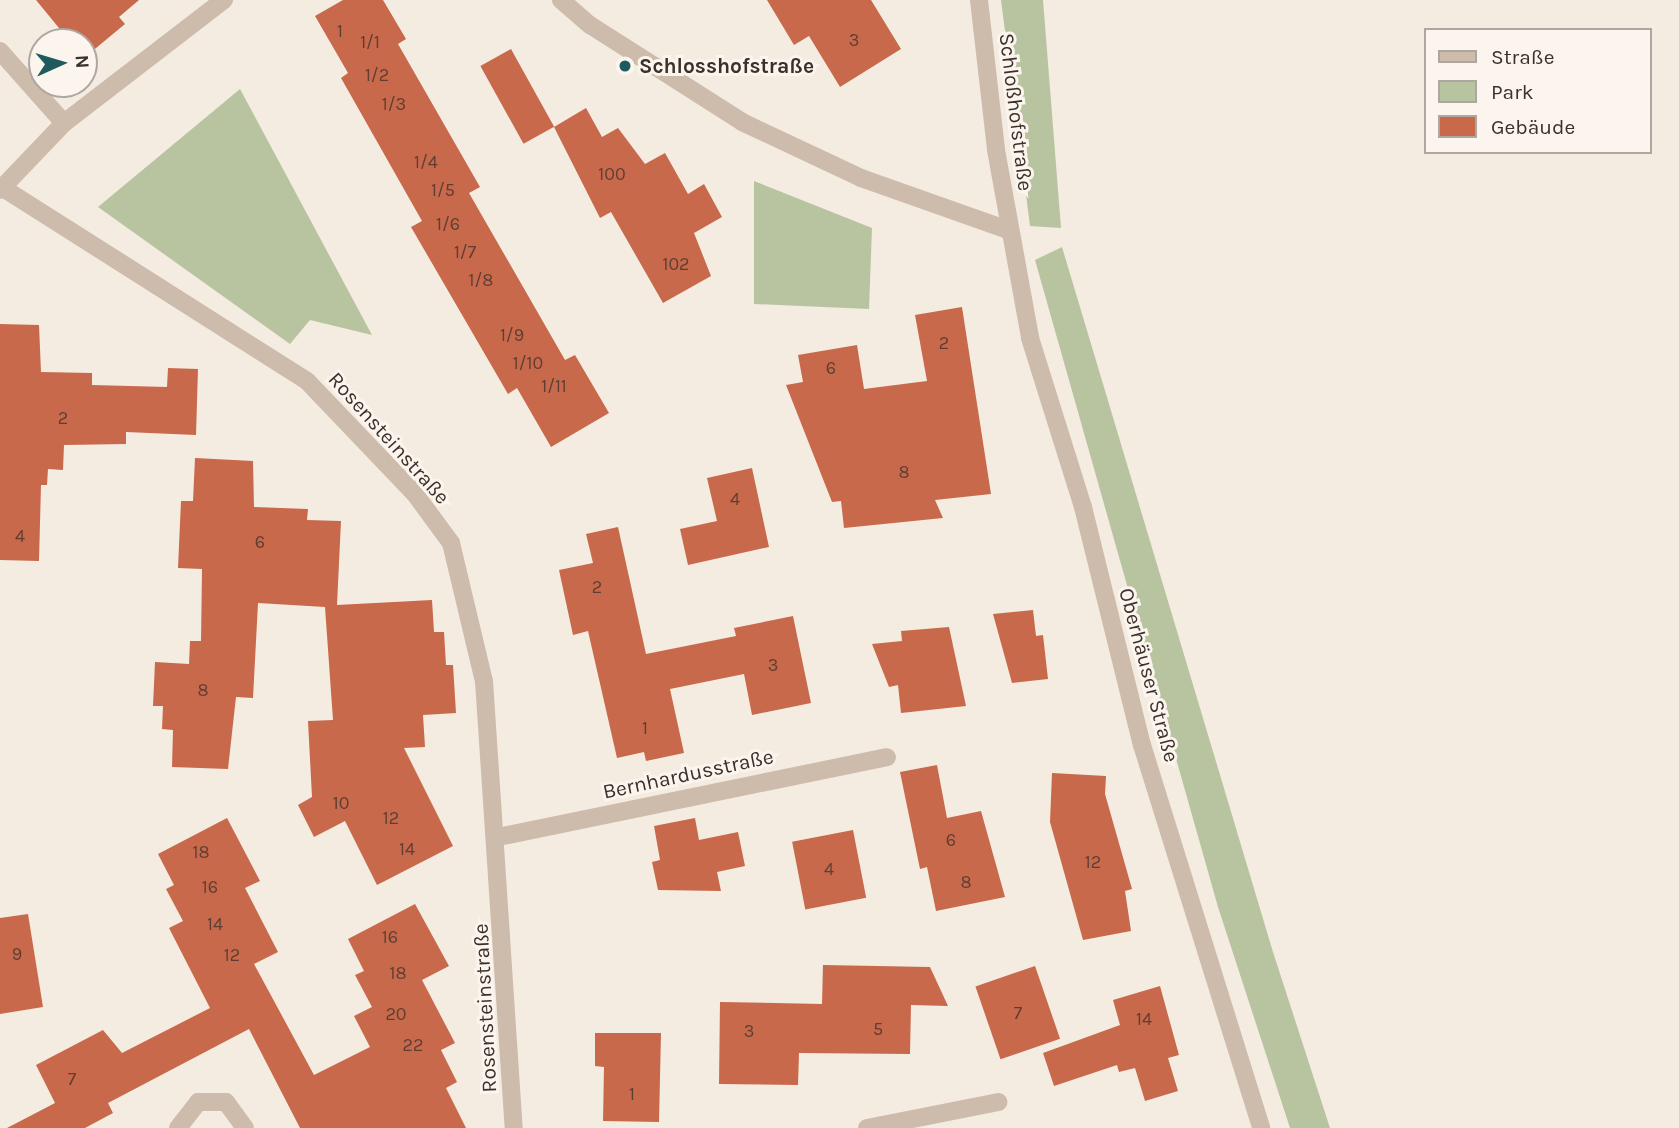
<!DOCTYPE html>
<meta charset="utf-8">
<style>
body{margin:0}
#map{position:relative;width:1679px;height:1128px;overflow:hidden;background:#f4ebe1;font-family:Karla,sans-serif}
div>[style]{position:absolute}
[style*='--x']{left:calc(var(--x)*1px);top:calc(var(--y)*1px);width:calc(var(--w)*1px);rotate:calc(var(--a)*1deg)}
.green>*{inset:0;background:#b8c4a0}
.building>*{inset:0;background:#c8694b;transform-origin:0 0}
.minor>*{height:18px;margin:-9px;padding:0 9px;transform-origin:9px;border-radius:9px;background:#cdbbac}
.dots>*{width:19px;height:19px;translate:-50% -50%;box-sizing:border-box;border:4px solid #fbf5ee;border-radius:50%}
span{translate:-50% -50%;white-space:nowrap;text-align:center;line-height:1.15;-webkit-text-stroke:6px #fbf5ee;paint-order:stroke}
.number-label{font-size:18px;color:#5e3e33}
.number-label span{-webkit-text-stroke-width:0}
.poi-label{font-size:21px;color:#3b302b;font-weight:700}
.left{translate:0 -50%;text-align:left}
.street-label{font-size:21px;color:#3b302b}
.legend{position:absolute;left:1424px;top:28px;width:228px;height:126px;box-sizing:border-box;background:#fbf5ee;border:2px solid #aea6a0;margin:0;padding:9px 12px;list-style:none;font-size:21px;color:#3b302b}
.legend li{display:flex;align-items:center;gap:14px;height:35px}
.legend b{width:35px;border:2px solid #aea6a0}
.north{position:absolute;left:28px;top:28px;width:70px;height:70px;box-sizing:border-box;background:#fbf5ee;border:2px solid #aea6a0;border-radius:50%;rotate:86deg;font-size:19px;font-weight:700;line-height:28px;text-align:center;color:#3b302b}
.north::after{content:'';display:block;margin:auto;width:24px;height:32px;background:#1f5a5e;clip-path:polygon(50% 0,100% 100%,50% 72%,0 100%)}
</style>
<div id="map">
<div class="green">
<i style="clip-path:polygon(1001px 0,1043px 0,1061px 228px,1030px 226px)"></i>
<i style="clip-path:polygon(240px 89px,372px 335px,310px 320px,290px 344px,98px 207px)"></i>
<i style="clip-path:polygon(754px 181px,872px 228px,869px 309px,754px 304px)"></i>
<i style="clip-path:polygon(1062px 247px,1273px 952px,1330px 1128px,1290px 1128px,1218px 907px,1035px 260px)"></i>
</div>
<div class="building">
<i style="clip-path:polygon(36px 0,139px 0,119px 17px,125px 24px,84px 58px,84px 42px,56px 40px,59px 28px)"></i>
<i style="clip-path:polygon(343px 0,383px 0,406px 39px,398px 44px,480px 187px,469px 193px,565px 360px,575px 355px,609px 413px,551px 447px,517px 388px,508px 394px,411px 227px,422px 221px,341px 78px,348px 73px,315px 16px)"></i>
<i style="clip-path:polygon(767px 0,871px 0,901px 49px,840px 87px,809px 36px,794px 45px)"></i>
<i style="left:511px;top:49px;width:89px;height:35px;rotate:61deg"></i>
<i style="clip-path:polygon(586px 108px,602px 137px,618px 128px,645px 164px,665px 153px,688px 194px,704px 184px,722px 217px,694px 233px,711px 276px,663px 303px,611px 212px,600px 218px,554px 127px)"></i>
<i style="clip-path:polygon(962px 307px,991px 494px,935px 500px,943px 518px,844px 528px,841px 501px,832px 502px,786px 385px,803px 382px,798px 355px,857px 345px,864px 389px,927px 381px,915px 315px)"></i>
<i style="clip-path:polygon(0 324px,39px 325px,41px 372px,92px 373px,92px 385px,167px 387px,168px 368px,198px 369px,196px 435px,126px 432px,126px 444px,64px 445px,63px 470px,48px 469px,47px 485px,41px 485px,39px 561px,0 560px)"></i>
<i style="clip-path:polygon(195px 458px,253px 461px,254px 507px,308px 509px,307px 520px,341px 521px,337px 605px,432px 600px,434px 632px,444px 632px,446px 665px,453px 665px,456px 713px,423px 715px,425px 747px,404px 748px,453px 846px,377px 885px,345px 821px,314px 837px,298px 805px,312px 797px,308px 721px,333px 720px,325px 607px,258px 603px,253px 698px,236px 697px,228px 769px,172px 767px,173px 730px,162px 729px,163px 706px,153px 706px,155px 662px,189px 664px,190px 641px,201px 641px,202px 569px,178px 568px,181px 501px,193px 501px)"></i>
<i style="clip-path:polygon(752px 468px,769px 547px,688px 565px,680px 529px,717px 521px,707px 478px)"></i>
<i style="clip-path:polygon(618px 527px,646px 654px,736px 636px,734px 628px,793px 616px,811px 703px,752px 715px,744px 674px,670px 689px,684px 753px,646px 761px,644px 752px,617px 758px,588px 631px,573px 635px,559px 570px,593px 563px,586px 534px)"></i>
<i style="clip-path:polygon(1033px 610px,1036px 636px,1043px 635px,1048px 679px,1012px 683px,993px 614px)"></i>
<i style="clip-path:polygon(949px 627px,966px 706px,901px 713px,898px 685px,889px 687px,872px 644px,902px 641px,901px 631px)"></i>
<i style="clip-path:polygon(937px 765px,947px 818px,981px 811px,1005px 897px,936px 911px,927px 867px,920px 869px,900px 772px)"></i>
<i style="clip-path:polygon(1052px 773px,1106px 776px,1105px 794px,1132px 889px,1125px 891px,1131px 931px,1083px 940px,1050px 822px)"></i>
<i style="clip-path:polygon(227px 818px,260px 881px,245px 888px,278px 952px,254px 964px,314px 1075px,370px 1047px,354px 1016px,372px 1007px,355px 975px,364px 971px,348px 939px,415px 904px,449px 966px,422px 980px,455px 1043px,441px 1050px,457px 1082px,446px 1088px,466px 1128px,300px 1128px,249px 1029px,108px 1103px,113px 1113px,85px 1128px,7px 1128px,55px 1103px,36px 1065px,103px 1030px,122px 1053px,210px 1008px,169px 928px,183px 921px,166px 889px,174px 885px,158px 854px)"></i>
<i style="clip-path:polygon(695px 818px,699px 840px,738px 832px,745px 866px,717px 872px,721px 891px,658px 890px,652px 862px,660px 860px,654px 826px)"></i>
<i style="left:853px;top:830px;width:69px;height:62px;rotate:79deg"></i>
<i style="clip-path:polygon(28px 914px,43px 1007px,0 1014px,0 918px)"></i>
<i style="clip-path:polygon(823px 965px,930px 967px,948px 1006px,911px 1005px,910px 1054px,799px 1053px,798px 1085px,719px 1084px,720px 1002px,822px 1004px)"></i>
<i style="left:1035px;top:966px;width:77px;height:63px;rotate:71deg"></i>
<i style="clip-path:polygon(1160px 986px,1179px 1055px,1168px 1058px,1178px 1091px,1145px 1101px,1135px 1068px,1119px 1072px,1117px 1065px,1054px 1086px,1043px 1053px,1120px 1025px,1113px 1000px)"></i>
<i style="clip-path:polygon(595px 1033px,661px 1033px,659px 1122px,603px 1121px,604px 1067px,595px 1066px)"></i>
</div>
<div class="minor">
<i style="--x:561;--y:0;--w:38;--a:41"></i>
<i style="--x:590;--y:25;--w:180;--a:32.5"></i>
<i style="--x:742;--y:122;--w:132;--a:25.2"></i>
<i style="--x:861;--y:178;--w:156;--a:19.5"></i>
<i style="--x:979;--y:0;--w:151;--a:83.5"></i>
<i style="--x:996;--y:150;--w:191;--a:79.7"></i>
<i style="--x:1030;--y:338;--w:177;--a:72.6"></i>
<i style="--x:1083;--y:507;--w:245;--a:76.1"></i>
<i style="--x:1142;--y:745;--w:401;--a:72.7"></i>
<i style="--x:0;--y:51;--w:96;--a:48.4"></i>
<i style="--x:3;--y:188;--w:360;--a:32.4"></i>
<i style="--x:307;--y:381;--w:156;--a:46.3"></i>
<i style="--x:415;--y:494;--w:61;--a:53.7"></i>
<i style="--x:451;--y:543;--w:142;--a:76.6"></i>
<i style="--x:484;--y:681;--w:448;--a:86.2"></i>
<i style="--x:0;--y:190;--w:93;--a:-46.3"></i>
<i style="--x:64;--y:123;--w:202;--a:-37.6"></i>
<i style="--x:498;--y:837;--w:397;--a:-11.6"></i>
<i style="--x:178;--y:1128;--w:33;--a:-52"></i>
<i style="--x:198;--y:1102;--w:28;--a:0"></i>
<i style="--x:226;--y:1102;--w:32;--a:54"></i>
<i style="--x:867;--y:1128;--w:134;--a:-11.2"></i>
</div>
<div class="dots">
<i style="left:625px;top:66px;background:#1f5a5e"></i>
</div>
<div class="number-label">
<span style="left:340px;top:31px">1</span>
<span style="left:854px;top:40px">3</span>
<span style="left:370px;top:42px">1/1</span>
<span style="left:377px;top:75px">1/2</span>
<span style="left:394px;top:104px">1/3</span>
<span style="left:426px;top:162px">1/4</span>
<span style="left:612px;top:174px">100</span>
<span style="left:443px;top:190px">1/5</span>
<span style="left:448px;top:224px">1/6</span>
<span style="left:465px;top:252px">1/7</span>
<span style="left:676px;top:264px">102</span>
<span style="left:481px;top:280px">1/8</span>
<span style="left:512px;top:335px">1/9</span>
<span style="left:944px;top:343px">2</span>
<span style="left:528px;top:363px">1/10</span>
<span style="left:831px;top:368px">6</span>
<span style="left:554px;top:386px">1/11</span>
<span style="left:63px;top:418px">2</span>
<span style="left:904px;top:472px">8</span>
<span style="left:735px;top:499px">4</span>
<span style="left:20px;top:536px">4</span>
<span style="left:260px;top:542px">6</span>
<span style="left:597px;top:587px">2</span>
<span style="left:773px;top:665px">3</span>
<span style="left:203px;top:690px">8</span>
<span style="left:645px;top:728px">1</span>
<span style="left:341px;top:803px">10</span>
<span style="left:391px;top:818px">12</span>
<span style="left:951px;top:840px">6</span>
<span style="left:407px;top:849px">14</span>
<span style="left:201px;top:852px">18</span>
<span style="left:1093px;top:862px">12</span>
<span style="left:829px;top:869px">4</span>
<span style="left:966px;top:882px">8</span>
<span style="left:210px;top:887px">16</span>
<span style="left:215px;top:924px">14</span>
<span style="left:390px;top:937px">16</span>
<span style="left:17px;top:954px">9</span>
<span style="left:232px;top:955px">12</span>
<span style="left:398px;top:973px">18</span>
<span style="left:1018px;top:1013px">7</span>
<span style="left:396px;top:1014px">20</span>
<span style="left:1144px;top:1019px">14</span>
<span style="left:878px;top:1029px">5</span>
<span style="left:749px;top:1031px">3</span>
<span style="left:413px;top:1045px">22</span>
<span style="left:72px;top:1079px">7</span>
<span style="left:632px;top:1094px">1</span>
</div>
<div class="poi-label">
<span class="left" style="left:639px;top:66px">Schlosshofstraße</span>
</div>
<div class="street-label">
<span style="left:1016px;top:112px;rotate:83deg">Schloßhofstraße</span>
<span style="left:389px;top:438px;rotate:48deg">Rosensteinstraße</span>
<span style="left:1149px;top:675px;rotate:75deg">Oberhäuser Straße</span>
<span style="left:688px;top:774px;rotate:-12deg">Bernhardusstraße</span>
<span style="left:485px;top:1008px;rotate:-93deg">Rosensteinstraße</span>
</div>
<ul class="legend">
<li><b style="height:9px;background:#cdbbac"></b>Straße</li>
<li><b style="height:19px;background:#b8c4a0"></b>Park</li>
<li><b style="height:19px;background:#c8694b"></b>Gebäude</li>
</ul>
<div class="north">N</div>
</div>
